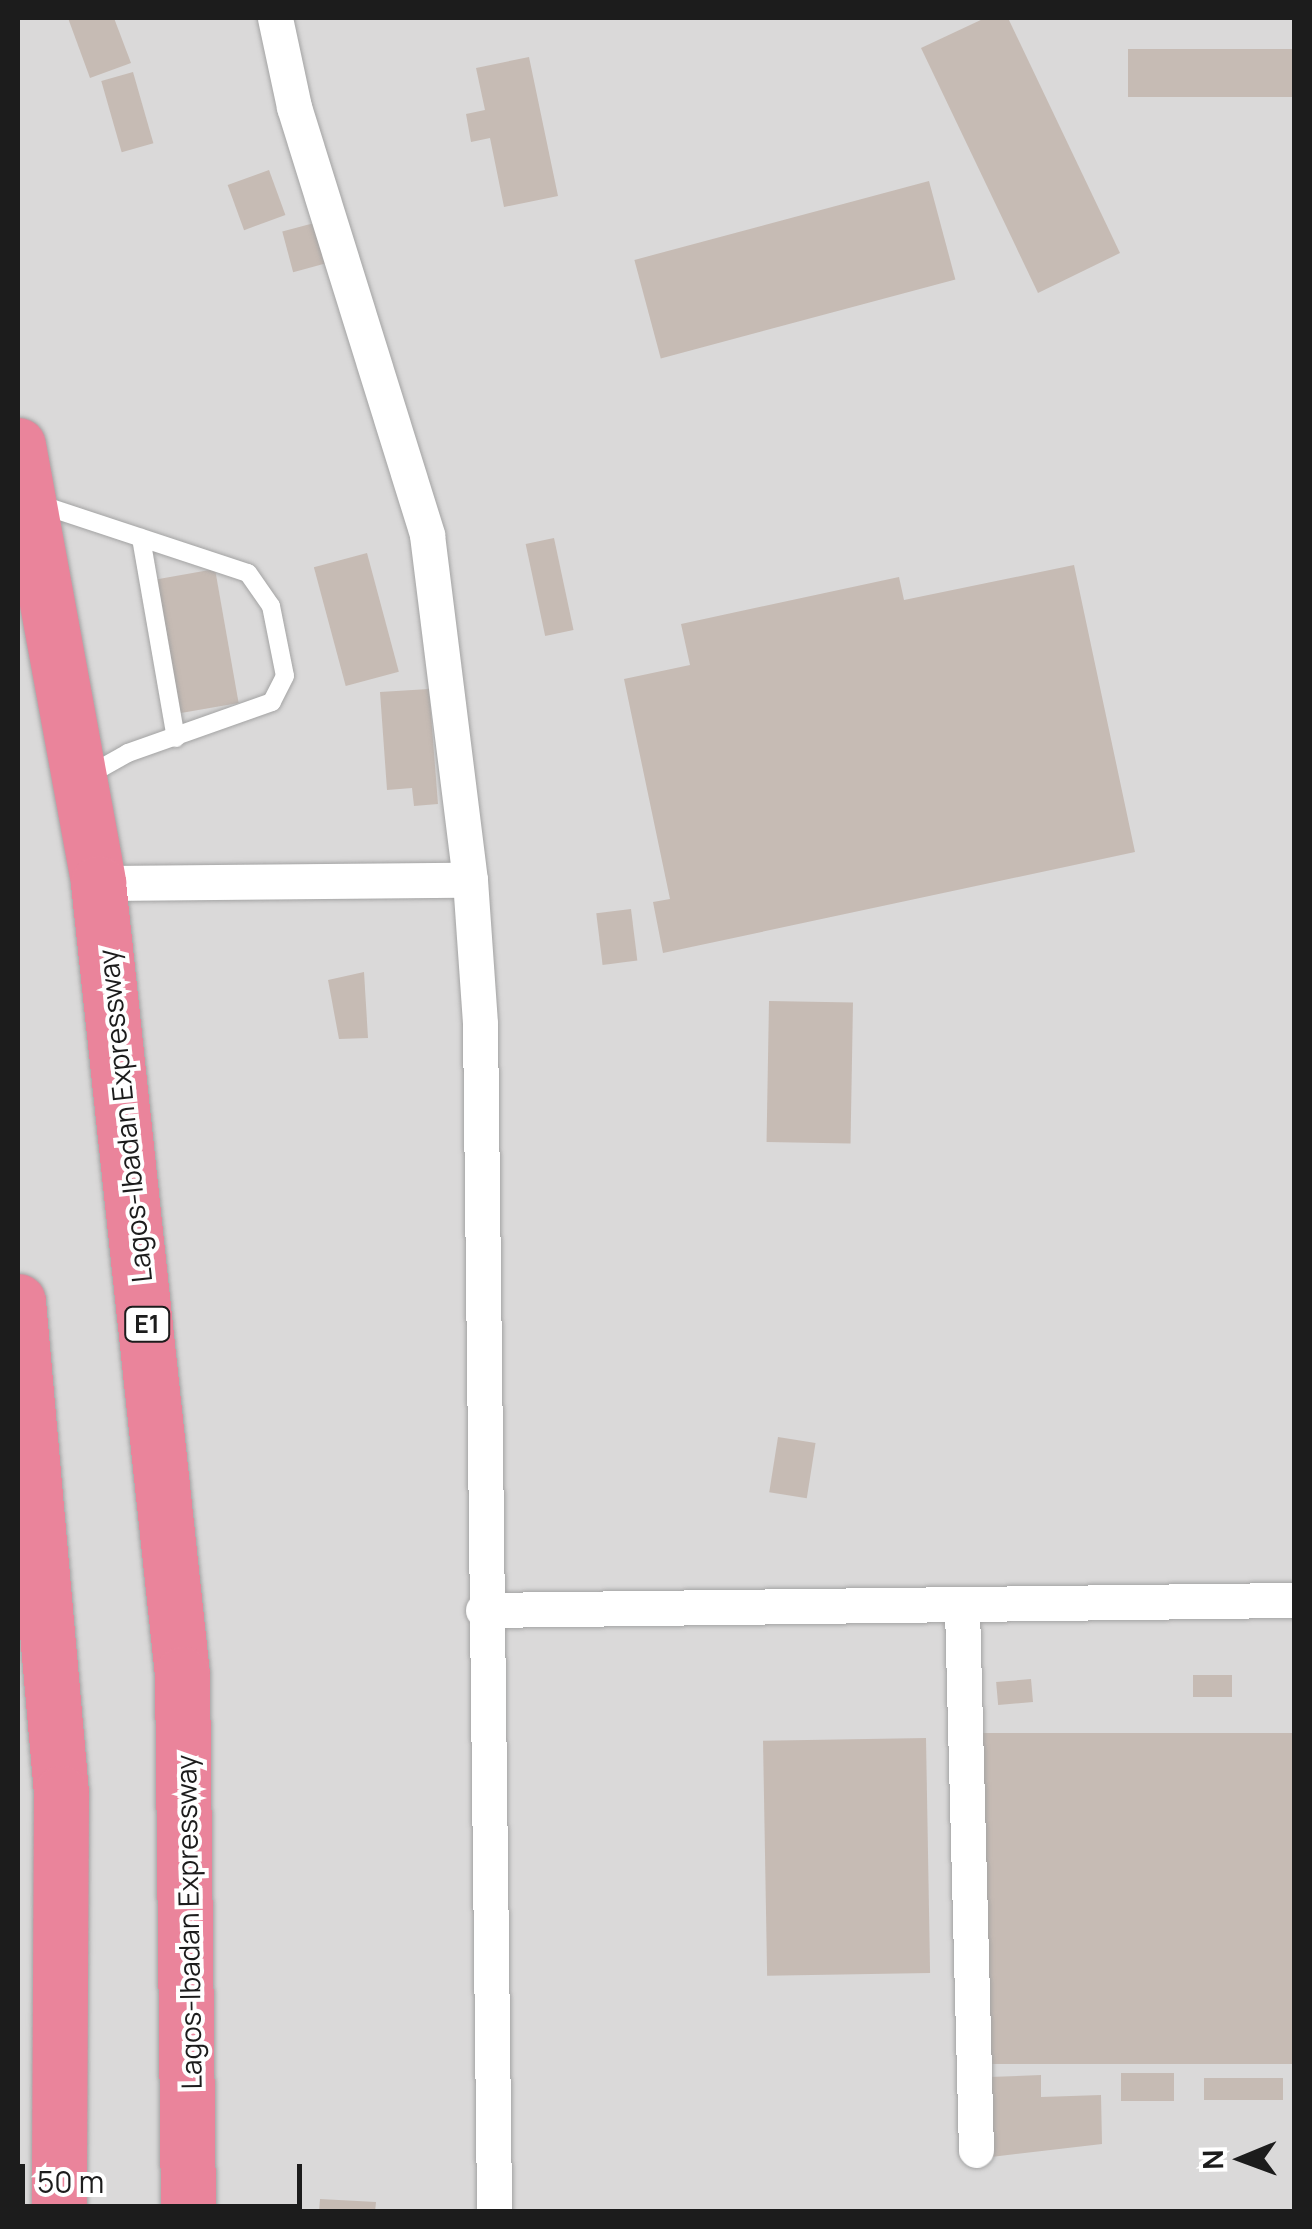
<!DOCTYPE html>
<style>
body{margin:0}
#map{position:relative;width:1312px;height:2229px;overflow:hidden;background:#eee9e1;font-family:Manrope,sans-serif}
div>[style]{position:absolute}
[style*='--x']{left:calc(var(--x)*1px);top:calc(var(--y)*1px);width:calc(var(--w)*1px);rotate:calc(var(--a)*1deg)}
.residential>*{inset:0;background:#dad9d9;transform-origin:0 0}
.building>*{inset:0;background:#c6bbb4;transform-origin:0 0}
.roads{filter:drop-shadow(0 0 2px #a3a3a3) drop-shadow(0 0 2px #a3a3a3)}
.service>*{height:18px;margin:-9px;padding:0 9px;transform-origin:9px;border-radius:9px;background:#fff}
.minor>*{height:35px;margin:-17.5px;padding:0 17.5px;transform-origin:17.5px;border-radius:17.5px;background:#fff}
.motorway>*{height:55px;margin:-27.5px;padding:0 27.5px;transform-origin:27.5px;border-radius:27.5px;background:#ea849b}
span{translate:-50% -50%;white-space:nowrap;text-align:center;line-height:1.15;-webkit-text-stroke:8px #fff;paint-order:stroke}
.shield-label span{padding:2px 8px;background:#fff;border:2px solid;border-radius:8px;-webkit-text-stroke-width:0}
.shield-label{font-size:25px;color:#1c1c1c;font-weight:700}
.street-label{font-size:28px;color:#1c1c1c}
.frame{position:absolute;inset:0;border:20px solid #1c1c1c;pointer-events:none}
.north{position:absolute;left:1192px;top:2109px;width:100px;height:100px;-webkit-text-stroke:8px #fff;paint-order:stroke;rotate:269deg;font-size:28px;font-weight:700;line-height:40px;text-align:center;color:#1c1c1c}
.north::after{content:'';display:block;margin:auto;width:35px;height:45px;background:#1c1c1c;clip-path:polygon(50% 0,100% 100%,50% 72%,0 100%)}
.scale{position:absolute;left:20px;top:2164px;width:282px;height:45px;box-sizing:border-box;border:5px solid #1c1c1c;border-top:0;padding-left:12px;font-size:30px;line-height:35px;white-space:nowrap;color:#1c1c1c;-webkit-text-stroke:8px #fff;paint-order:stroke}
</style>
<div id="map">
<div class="residential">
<i style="left:18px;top:18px;width:1276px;height:2193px"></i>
</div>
<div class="building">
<i style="clip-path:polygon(68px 18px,114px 18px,131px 63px,90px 78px)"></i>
<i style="clip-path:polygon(985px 18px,1008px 18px,1120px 253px,1038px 293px,921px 48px)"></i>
<i style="left:1294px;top:49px;width:48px;height:166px;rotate:90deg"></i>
<i style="clip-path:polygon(529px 57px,558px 196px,504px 207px,490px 138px,471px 142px,466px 114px,485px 110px,476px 68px)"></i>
<i style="left:133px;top:72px;width:74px;height:33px;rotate:74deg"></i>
<i style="left:269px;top:170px;width:48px;height:44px;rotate:70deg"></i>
<i style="left:929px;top:181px;width:102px;height:305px;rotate:75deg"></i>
<i style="left:318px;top:222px;width:42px;height:37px;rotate:75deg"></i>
<i style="left:554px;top:538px;width:94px;height:29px;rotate:78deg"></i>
<i style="left:367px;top:553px;width:123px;height:55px;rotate:75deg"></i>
<i style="clip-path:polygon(1074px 565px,1135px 852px,663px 953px,653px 902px,670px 899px,624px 679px,690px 665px,681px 624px,899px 577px,904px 600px)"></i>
<i style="left:215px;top:569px;width:136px;height:60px;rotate:80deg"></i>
<i style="clip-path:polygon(429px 689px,438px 804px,414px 806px,412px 788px,387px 790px,380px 692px)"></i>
<i style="left:631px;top:909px;width:52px;height:35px;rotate:83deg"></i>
<i style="clip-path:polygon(364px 972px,368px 1038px,339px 1039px,328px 980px)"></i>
<i style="left:769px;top:1001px;width:84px;height:141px;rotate:1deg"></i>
<i style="left:778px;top:1437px;width:38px;height:56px;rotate:9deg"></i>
<i style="left:1193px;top:1675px;width:39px;height:22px"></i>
<i style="left:1031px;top:1679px;width:23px;height:35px;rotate:85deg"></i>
<i style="left:1292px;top:1733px;width:331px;height:311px;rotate:90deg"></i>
<i style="left:926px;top:1738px;width:235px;height:163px;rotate:89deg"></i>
<i style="left:1174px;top:2073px;width:28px;height:53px;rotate:90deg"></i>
<i style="clip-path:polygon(1041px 2075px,1041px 2097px,1101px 2095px,1102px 2144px,991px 2157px,989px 2077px)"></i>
<i style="left:1283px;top:2078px;width:22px;height:79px;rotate:90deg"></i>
<i style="clip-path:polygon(320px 2199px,376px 2202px,375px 2212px,319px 2212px)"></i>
</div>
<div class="roads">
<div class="service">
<i style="--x:36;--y:503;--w:223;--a:18.3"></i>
<i style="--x:248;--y:573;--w:40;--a:55.1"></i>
<i style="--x:271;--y:606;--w:71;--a:78.7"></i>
<i style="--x:285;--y:676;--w:29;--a:117"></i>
<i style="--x:272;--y:702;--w:153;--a:160.5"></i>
<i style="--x:128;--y:753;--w:47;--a:150.7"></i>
<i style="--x:141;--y:538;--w:203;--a:80.1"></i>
</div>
<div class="minor">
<i style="--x:275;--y:18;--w:91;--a:77.9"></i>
<i style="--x:294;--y:107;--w:448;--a:72.7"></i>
<i style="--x:427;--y:535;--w:348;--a:82.9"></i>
<i style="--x:470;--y:880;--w:144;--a:86"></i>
<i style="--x:480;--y:1024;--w:1188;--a:89.32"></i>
<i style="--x:98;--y:883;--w:372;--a:-0.5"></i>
<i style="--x:962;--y:1609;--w:541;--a:88.52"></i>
<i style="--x:483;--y:1610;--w:811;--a:-0.71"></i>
</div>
<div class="motorway">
<i style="--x:18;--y:445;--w:445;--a:79.6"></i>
<i style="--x:98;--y:883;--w:795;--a:83.94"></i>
<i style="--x:182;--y:1674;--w:538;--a:89.36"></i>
<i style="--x:18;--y:1301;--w:494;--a:85"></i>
<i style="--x:61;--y:1793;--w:419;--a:90.3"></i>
</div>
</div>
<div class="shield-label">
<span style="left:147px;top:1324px">E1</span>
</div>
<div class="street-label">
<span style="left:124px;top:1116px;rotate:-96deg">Lagos-Ibadan Expressway</span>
<span style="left:188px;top:1922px;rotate:-91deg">Lagos-Ibadan Expressway</span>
</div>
<div class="frame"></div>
<div class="north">N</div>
<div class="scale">50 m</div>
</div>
